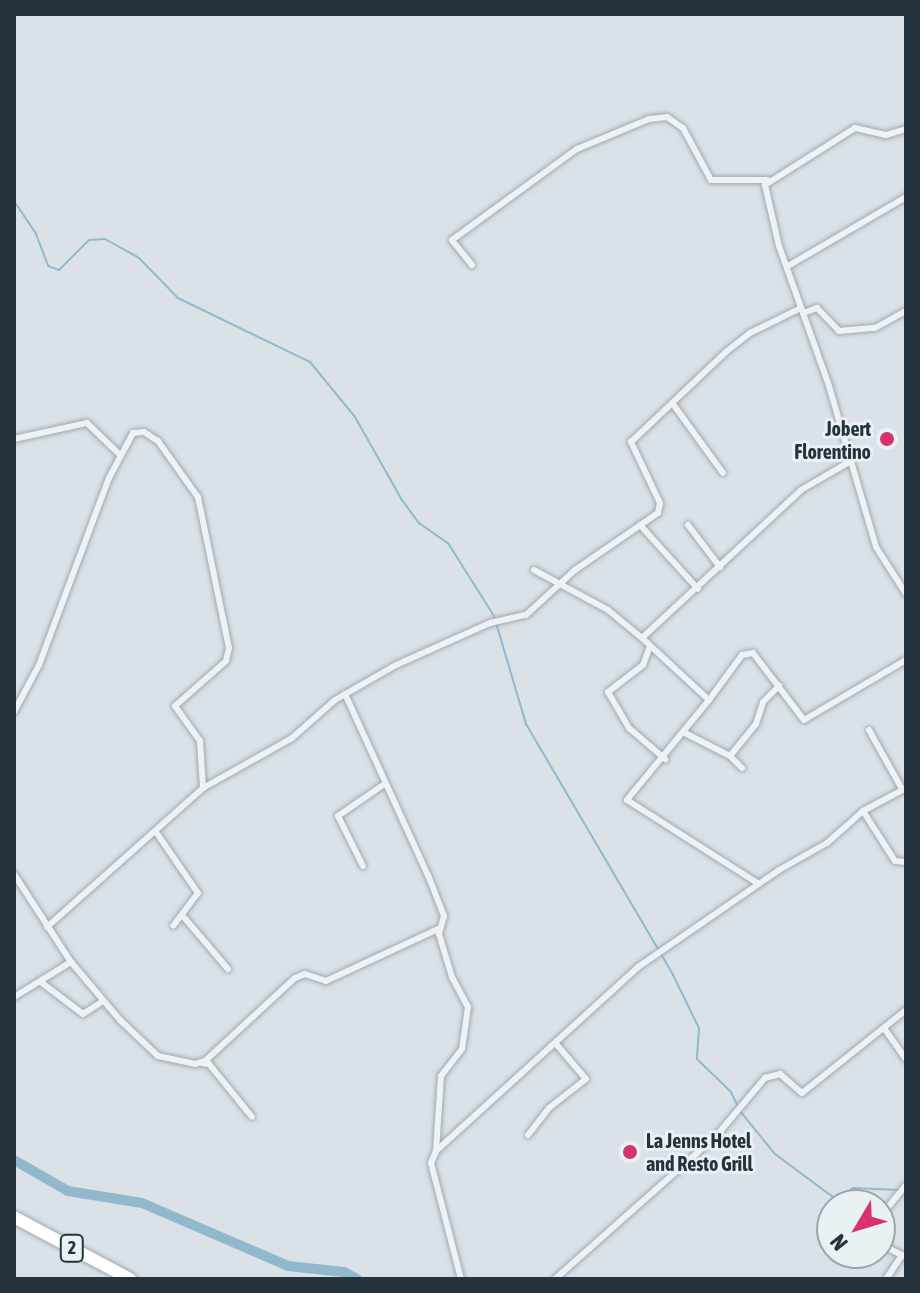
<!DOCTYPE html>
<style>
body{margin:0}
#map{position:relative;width:920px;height:1293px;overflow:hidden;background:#dbe2e7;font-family:"Asap Condensed",sans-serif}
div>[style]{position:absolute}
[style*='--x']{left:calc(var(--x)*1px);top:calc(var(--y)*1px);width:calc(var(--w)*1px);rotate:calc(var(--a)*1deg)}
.stream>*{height:2px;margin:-1px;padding:0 1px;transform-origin:1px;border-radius:1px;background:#92b9cb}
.river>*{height:10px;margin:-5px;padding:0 5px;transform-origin:5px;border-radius:5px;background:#92b9cb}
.roads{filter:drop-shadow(0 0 2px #a0aab1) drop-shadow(0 0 2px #a0aab1)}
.street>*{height:6px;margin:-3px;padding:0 3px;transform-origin:3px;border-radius:3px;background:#eef2f5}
.highway>*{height:12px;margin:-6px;padding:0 6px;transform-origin:6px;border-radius:6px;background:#fff}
.dots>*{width:22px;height:22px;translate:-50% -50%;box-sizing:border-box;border:4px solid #eaf1f5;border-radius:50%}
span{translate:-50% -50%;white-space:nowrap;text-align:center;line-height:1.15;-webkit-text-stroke:6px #eaf1f5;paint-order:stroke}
.shield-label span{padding:2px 6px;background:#eaf1f5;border:2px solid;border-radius:6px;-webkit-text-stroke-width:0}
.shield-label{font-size:18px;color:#24333e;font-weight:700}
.poi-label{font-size:20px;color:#24333e;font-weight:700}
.right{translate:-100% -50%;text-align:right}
.left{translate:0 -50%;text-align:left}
.frame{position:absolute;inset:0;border:16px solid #24333e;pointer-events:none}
.north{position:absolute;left:816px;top:1189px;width:80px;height:80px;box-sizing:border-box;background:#eaf1f5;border:2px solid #9ba5ac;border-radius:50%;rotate:232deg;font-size:22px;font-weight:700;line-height:32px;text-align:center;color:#24333e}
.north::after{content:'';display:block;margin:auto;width:28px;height:36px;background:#d9336f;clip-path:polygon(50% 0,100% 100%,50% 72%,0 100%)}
</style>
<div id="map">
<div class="stream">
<i style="--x:14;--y:201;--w:40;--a:56"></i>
<i style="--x:36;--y:234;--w:34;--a:69"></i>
<i style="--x:48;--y:266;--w:12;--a:20"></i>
<i style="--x:59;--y:270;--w:42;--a:-45"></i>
<i style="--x:89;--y:240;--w:16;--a:-4"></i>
<i style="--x:105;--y:239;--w:39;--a:29"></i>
<i style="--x:139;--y:258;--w:56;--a:45.7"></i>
<i style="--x:178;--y:298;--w:147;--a:25.9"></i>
<i style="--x:310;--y:362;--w:71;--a:50.7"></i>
<i style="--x:355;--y:417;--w:95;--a:60.5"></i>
<i style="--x:402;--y:500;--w:29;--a:54"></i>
<i style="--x:419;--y:523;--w:35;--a:35"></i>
<i style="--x:448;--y:543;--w:86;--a:57.8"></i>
<i style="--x:494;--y:616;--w:113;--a:73.5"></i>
<i style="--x:526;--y:724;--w:291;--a:59.6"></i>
<i style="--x:673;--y:975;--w:59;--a:63.9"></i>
<i style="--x:699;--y:1028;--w:31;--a:94"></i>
<i style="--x:697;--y:1059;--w:47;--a:44.1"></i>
<i style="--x:731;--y:1092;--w:14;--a:65"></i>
<i style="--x:740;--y:1111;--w:55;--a:50.9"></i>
<i style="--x:775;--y:1154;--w:77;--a:36.6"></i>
<i style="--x:837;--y:1200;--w:20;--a:-37"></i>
<i style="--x:853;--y:1188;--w:45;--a:2.5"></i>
</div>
<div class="river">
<i style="--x:14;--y:1160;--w:62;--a:29.9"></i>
<i style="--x:68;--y:1191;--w:75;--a:9.2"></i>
<i style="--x:142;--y:1203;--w:159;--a:23.3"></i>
<i style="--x:288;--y:1266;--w:56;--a:6.1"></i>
<i style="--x:344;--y:1272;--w:15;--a:28"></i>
</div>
<div class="roads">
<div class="street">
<i style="--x:906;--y:129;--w:21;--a:163"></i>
<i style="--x:886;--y:135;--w:32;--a:-167"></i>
<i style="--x:855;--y:128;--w:107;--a:147.7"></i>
<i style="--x:765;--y:185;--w:63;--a:77.1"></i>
<i style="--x:779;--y:246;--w:149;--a:70.3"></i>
<i style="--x:829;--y:386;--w:168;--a:73.7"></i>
<i style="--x:876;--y:547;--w:56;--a:57.4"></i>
<i style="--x:472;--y:265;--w:32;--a:-129"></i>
<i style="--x:452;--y:240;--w:155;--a:-36.1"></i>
<i style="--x:577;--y:149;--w:78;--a:-22.6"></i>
<i style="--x:649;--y:119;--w:18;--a:-6"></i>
<i style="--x:667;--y:117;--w:19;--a:35"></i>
<i style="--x:683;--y:128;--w:59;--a:61.7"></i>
<i style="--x:711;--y:180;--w:56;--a:0"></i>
<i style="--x:788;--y:266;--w:137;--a:-30.3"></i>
<i style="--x:803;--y:313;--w:15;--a:-20"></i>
<i style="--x:817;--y:308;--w:32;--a:46"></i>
<i style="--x:839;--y:331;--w:36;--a:-5"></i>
<i style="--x:875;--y:328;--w:35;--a:-29"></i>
<i style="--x:673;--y:404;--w:85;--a:54.1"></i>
<i style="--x:14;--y:439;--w:75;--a:-12.4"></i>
<i style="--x:87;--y:423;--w:47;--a:44.1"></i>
<i style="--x:640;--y:525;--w:86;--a:47.8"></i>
<i style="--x:688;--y:525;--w:53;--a:52.7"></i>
<i style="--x:534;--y:570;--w:84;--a:28.4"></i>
<i style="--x:608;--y:610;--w:44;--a:39.5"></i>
<i style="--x:642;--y:638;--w:217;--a:-42.9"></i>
<i style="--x:801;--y:490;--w:58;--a:-30.1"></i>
<i style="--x:642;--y:638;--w:91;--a:42.8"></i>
<i style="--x:709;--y:700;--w:56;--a:-53.7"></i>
<i style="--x:742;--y:655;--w:11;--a:-10"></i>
<i style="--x:753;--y:653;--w:84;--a:52.7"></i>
<i style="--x:804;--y:720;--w:118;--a:-30.5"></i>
<i style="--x:650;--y:646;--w:20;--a:110"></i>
<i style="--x:643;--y:665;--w:44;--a:142.4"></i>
<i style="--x:608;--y:692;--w:42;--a:59.7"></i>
<i style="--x:629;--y:728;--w:48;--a:40.7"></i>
<i style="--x:345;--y:694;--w:199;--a:65.4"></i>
<i style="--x:428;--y:875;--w:44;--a:68.7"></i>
<i style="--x:444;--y:916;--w:19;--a:106"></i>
<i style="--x:439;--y:934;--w:45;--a:73.2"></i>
<i style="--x:452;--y:977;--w:34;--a:62"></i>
<i style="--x:468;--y:1007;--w:42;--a:98.1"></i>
<i style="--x:462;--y:1049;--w:34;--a:128"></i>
<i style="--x:441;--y:1076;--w:75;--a:93.8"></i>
<i style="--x:709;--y:700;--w:129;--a:129.4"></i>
<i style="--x:627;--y:800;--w:156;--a:32.5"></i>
<i style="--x:14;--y:712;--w:53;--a:-62"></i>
<i style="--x:39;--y:665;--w:200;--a:-69.5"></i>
<i style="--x:109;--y:478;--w:51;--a:-61.9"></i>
<i style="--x:133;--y:433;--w:11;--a:-5"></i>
<i style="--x:144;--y:432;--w:17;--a:33"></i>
<i style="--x:158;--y:441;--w:69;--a:54.5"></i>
<i style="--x:198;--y:497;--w:154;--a:78.4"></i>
<i style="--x:229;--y:648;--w:13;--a:103"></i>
<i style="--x:226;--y:661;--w:68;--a:138.6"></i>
<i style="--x:175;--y:706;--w:43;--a:54.5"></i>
<i style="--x:200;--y:741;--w:47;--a:86.3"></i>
<i style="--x:869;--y:730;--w:68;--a:60.8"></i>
<i style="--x:685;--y:733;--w:51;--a:27.1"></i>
<i style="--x:742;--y:768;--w:17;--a:-135"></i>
<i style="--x:730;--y:756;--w:41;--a:-50.9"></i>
<i style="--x:756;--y:724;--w:23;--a:-72"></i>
<i style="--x:763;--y:702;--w:23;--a:-45"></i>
<i style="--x:863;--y:811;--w:59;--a:57.4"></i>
<i style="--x:895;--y:861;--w:11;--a:5"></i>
<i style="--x:156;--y:832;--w:74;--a:55.5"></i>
<i style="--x:198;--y:893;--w:41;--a:127.1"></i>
<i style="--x:363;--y:866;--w:56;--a:-116.6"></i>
<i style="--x:338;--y:816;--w:58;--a:-34.5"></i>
<i style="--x:14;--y:874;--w:105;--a:57.1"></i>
<i style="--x:71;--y:962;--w:76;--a:49.8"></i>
<i style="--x:120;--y:1020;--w:52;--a:43.5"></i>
<i style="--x:158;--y:1056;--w:38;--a:12"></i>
<i style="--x:195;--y:1064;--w:10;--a:-17"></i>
<i style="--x:205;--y:1061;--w:122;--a:-42.7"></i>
<i style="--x:295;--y:978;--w:11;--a:-22"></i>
<i style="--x:305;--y:974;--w:22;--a:18"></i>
<i style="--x:326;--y:981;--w:123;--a:-24.9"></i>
<i style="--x:182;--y:915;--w:71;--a:49.6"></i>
<i style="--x:47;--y:927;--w:209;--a:-41.7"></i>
<i style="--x:203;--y:788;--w:102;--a:-29.3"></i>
<i style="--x:292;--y:738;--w:57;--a:-41.5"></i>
<i style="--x:335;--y:700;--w:70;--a:-29.8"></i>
<i style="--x:396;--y:665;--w:103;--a:-24.1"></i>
<i style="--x:490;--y:623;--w:37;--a:-13"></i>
<i style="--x:526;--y:615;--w:67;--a:-42.6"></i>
<i style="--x:575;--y:570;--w:101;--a:-34.5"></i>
<i style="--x:658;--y:513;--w:10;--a:-79"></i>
<i style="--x:660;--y:503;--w:68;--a:-115.4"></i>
<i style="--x:631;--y:442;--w:132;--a:-43.5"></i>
<i style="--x:727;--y:351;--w:29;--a:-38"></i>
<i style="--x:750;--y:333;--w:57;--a:-26.1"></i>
<i style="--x:42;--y:983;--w:51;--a:37.1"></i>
<i style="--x:83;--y:1014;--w:24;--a:-33"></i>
<i style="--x:14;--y:997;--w:67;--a:-31.6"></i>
<i style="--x:884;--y:1028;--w:38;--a:55"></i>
<i style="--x:202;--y:1063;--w:7;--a:8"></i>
<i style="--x:209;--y:1064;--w:68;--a:50.9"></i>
<i style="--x:528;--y:1135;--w:34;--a:-52"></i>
<i style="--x:549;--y:1108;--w:47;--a:-38.1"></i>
<i style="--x:586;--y:1079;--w:46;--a:-130.6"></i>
<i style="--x:880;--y:1217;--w:41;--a:-50.9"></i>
<i style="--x:880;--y:1244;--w:29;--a:27"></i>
<i style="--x:461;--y:1279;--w:120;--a:-104.5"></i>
<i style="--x:431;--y:1163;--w:13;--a:-67"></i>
<i style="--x:436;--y:1151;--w:273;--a:-42.3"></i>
<i style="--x:638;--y:967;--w:171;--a:-34.5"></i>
<i style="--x:779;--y:870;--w:55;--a:-29.4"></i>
<i style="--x:827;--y:843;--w:48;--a:-41.6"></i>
<i style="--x:863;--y:811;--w:49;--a:-28.1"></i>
<i style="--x:555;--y:1279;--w:217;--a:-41.6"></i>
<i style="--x:717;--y:1135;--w:75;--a:-49.9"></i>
<i style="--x:765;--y:1078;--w:16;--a:-15"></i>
<i style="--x:780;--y:1074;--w:29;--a:41"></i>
<i style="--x:802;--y:1093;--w:133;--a:-38.6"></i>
<i style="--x:886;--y:1279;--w:29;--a:-56"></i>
</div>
<div class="highway">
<i style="--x:14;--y:1217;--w:132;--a:28.1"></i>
</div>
</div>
<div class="dots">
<i style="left:887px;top:439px;background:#d9336f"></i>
<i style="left:630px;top:1152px;background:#d9336f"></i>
</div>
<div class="shield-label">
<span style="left:72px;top:1248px">2</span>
</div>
<div class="poi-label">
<span class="right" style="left:871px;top:440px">Jobert<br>Florentino</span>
<span class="left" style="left:646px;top:1152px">La Jenns Hotel<br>and Resto Grill</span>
</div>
<div class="frame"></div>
<div class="north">N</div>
</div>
